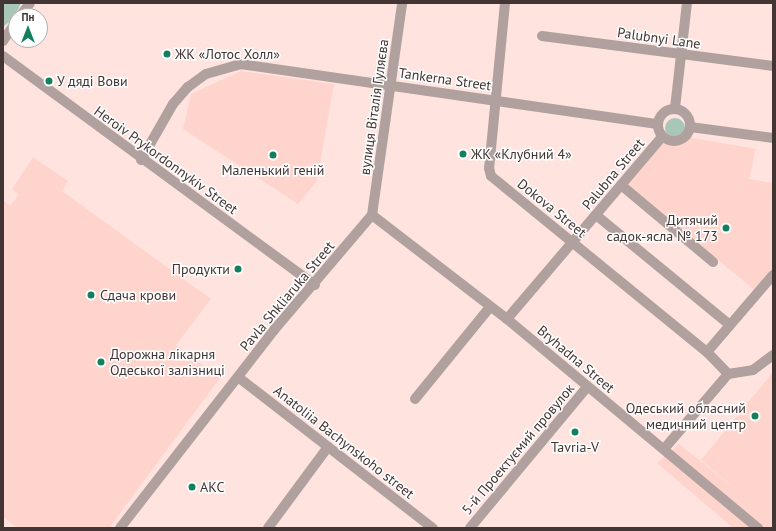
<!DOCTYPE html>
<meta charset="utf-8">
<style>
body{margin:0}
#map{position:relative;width:776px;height:531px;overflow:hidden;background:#ffe3df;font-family:"PT Sans",sans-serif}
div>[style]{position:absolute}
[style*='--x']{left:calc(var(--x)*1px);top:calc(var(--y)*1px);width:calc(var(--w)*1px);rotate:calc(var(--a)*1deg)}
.built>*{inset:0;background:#ffd4cd}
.green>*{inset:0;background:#a8c7b8}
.round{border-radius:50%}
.minor>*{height:10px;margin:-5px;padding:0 5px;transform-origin:5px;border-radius:5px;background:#b0a19f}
.minor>.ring{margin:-5px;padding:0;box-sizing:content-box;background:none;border:10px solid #b0a19f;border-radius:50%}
.tertiary>*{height:10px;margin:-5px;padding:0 5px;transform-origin:5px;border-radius:5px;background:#b0a19f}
.dots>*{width:11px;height:11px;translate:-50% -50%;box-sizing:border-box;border:2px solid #fff;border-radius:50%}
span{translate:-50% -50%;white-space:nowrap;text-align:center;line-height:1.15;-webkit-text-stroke:3px #fff;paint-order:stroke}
.street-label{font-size:14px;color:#423533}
.poi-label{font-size:14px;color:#423533}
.left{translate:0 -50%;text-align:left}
.right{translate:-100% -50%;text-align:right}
.frame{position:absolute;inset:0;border:4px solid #423533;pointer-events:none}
.north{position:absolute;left:8px;top:8px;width:40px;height:40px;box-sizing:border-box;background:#fff;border:1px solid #b3aead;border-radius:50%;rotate:0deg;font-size:11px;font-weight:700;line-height:16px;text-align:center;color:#423533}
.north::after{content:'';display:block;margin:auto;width:14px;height:18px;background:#12805d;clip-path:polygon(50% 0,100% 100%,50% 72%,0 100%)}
</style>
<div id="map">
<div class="built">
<i style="clip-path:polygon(241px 71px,334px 84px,317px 181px,298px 204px,183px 129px,191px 94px)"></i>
<i style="clip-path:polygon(670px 134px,756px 149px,749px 179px,773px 183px,773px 273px,757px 292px,626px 184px)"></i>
<i style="clip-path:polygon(33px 157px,68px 181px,62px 191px,211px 299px,176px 345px,220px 378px,109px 528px,17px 528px,3px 517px,3px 200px,10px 206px,19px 195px,12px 189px)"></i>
<i style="clip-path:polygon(773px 372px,773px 528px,733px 528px,657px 463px,679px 444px,738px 491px,701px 460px)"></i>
</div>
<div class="green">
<i style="clip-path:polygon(3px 3px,21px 3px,14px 18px,3px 27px)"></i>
<i class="round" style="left:665px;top:118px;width:20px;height:20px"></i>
</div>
<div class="minor">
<i style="--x:505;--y:3;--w:166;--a:95.5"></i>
<i style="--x:489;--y:168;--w:8;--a:76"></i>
<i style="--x:491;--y:176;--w:279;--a:39.2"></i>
<i style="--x:707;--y:352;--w:30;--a:46"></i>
<i style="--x:20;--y:16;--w:16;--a:-52"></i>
<i style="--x:542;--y:36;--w:233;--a:7.4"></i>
<i style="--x:3;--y:41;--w:23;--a:-56"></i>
<i style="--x:3;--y:56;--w:387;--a:36.3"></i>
<i style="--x:675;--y:108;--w:106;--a:-83.5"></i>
<i class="ring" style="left:658px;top:109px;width:22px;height:22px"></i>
<i style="--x:690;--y:127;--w:84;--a:7.5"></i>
<i style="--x:141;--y:160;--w:64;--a:-60.3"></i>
<i style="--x:173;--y:104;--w:23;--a:-49"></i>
<i style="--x:188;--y:87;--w:22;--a:-36"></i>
<i style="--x:206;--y:74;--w:35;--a:-16"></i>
<i style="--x:240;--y:64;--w:420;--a:8.2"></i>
<i style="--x:621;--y:185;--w:120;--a:39.9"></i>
<i style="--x:596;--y:215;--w:173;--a:39.4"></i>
<i style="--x:507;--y:319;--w:238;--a:-49.6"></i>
<i style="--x:707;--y:352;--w:101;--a:-49.4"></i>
<i style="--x:238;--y:377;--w:247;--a:37.8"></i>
<i style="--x:415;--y:399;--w:119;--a:-50.8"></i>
<i style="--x:664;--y:449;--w:99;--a:-49.5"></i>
<i style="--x:728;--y:374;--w:25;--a:-9"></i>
<i style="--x:753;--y:370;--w:25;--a:-37"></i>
<i style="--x:268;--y:528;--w:101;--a:-53.5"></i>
<i style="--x:470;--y:528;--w:183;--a:-50.3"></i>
</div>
<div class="tertiary">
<i style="--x:372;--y:215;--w:170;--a:37.6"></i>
<i style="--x:507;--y:319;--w:327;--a:39.8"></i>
<i style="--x:120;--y:528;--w:251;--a:-52.1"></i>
<i style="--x:274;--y:330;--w:151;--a:-49.6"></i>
<i style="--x:372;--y:215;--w:214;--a:-81.9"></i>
</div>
<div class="dots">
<i style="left:167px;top:54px;background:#12805d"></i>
<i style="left:49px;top:81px;background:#12805d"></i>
<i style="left:463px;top:154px;background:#12805d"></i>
<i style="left:273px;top:155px;background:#12805d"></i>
<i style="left:726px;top:228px;background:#12805d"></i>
<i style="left:238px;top:269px;background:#12805d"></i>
<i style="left:91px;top:295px;background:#12805d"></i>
<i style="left:101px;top:362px;background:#12805d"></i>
<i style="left:755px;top:416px;background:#12805d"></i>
<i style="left:575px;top:432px;background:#12805d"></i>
<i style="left:192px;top:487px;background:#12805d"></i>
</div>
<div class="street-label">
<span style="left:659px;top:38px;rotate:8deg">Palubnyi Lane</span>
<span style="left:445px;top:79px;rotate:8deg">Tankerna Street</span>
<span style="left:374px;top:107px;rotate:-82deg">вулиця Віталія Гуляєва</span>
<span style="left:166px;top:160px;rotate:36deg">Heroiv Prykordonnykiv Street</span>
<span style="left:613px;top:174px;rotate:-50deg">Palubna Street</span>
<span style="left:552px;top:208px;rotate:39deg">Dokova Street</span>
<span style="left:287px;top:296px;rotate:-50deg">Pavla Shkliaruka Street</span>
<span style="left:576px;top:359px;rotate:40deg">Bryhadna Street</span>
<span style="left:344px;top:442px;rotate:38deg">Anatoliia Bachynskoho street</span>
<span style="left:518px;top:449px;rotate:-50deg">5-й Проектуємий провулок</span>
</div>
<div class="poi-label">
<span class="left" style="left:175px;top:54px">ЖК «Лотос Холл»</span>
<span class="left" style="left:57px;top:81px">У дяді Вови</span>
<span class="left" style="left:471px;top:154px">ЖК «Клубний 4»</span>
<span style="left:273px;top:170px">Маленький геній</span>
<span class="right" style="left:718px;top:228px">Дитячий<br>садок-ясла № 173</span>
<span class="right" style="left:230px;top:269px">Продукти</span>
<span class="left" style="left:100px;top:295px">Сдача крови</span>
<span class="left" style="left:110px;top:362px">Дорожна лікарня<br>Одеської залізниці</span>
<span class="right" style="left:746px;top:416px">Одеський обласний<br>медичний центр</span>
<span style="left:575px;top:447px">Tavria-V</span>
<span class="left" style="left:200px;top:487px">АКС</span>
</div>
<div class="frame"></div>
<div class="north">Пн</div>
</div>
